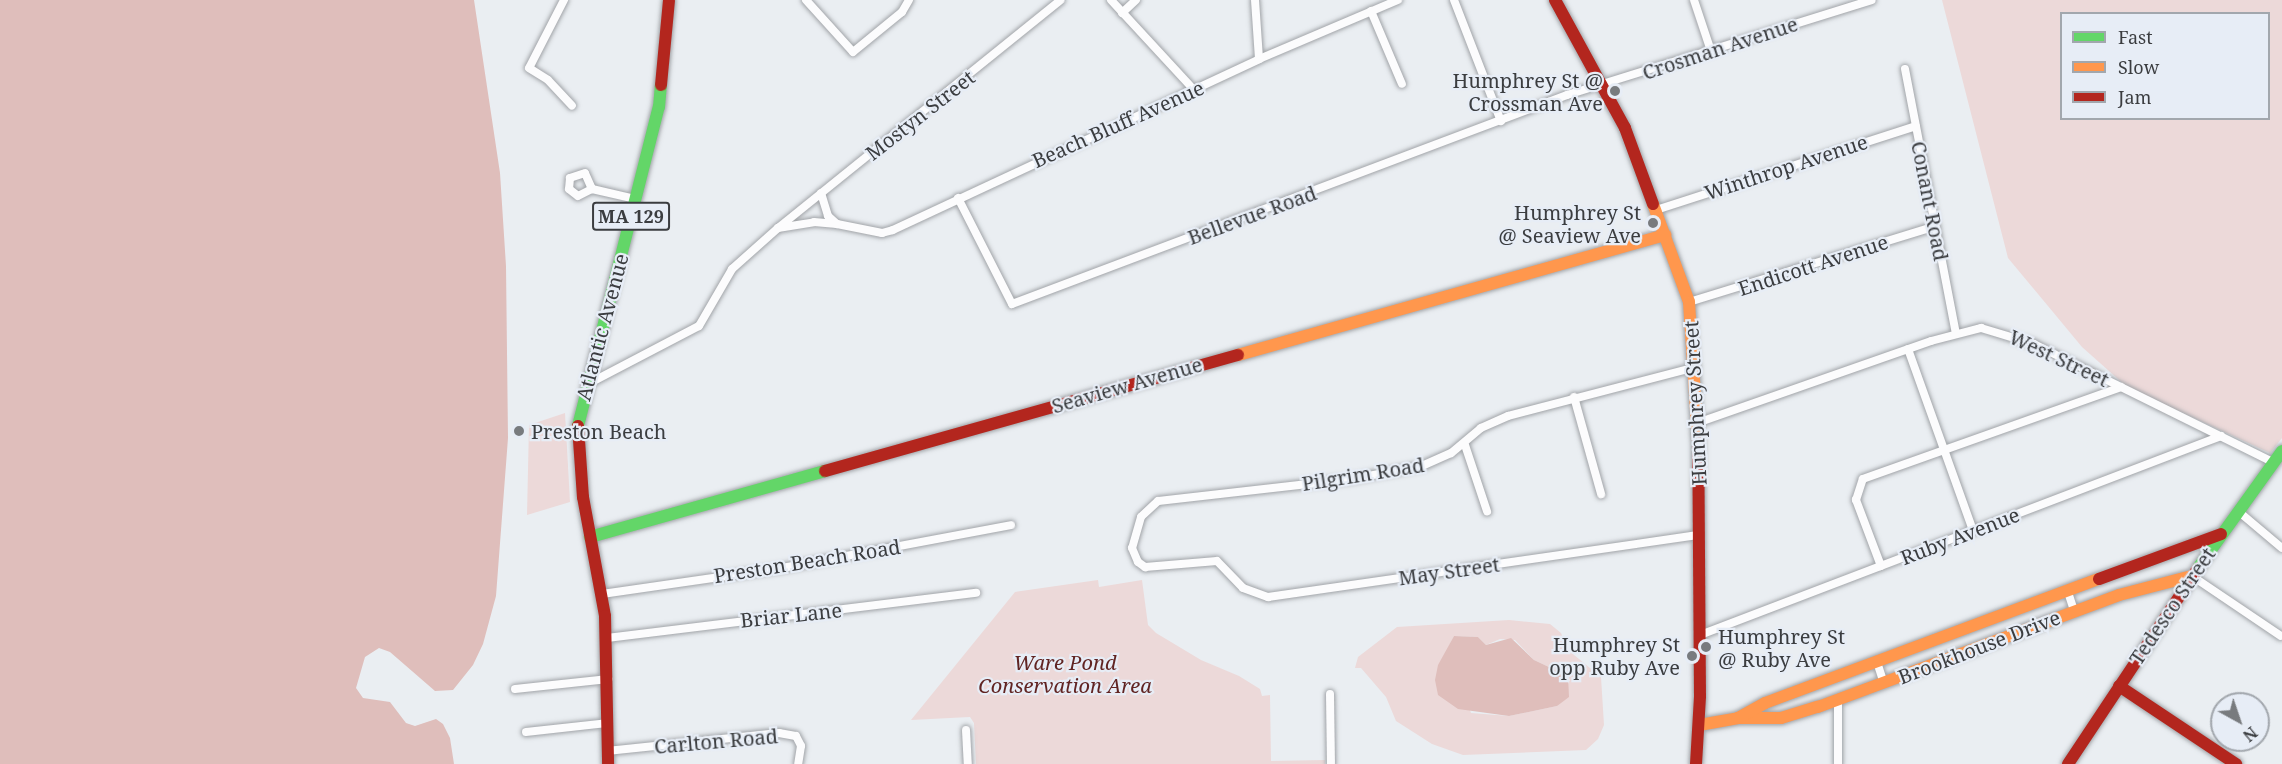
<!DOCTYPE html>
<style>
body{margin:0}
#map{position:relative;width:2282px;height:764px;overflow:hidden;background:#eaeef2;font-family:"Noto Serif",serif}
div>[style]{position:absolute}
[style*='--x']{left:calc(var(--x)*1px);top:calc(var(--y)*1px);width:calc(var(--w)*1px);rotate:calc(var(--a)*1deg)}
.green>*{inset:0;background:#ecd9d9}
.water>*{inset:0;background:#dfbebb}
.roads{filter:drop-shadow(0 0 2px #a1a4a8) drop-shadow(0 0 2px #a1a4a8)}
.street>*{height:8px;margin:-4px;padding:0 4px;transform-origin:4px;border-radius:4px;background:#fcfcfd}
.fast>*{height:12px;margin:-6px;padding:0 6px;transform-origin:6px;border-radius:6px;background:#63d668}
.slow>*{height:12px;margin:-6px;padding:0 6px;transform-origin:6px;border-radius:6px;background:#ff974d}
.jam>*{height:12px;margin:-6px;padding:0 6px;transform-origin:6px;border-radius:6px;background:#b3261e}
.dots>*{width:16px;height:16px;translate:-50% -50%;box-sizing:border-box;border:3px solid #e7edf6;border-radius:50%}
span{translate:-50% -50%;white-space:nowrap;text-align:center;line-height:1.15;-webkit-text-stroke:4.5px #e7edf6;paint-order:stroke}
.shield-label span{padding:2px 4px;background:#e7edf6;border:2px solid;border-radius:4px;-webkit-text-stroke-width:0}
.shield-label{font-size:18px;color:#3b3d40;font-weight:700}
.street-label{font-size:20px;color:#3b3d40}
.poi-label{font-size:20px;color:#3b3d40}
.right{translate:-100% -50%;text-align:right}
.left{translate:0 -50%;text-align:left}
.park-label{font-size:20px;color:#612422;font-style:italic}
.legend{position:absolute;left:2060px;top:12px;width:210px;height:108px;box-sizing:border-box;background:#e7edf6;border:2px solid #a2a7ad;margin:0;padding:8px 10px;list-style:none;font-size:18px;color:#3b3d40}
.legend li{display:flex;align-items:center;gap:12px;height:30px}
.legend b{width:30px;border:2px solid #a2a7ad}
.north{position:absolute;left:2210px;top:692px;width:60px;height:60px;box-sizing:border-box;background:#e7edf6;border:2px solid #a2a7ad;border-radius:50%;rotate:140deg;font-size:16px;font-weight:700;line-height:24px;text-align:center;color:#3b3d40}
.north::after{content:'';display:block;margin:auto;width:21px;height:27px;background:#787b7e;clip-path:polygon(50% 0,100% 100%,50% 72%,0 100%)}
</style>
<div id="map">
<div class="green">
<i style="clip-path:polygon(evenodd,1942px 0,2282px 0,2282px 438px,2270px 453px,2127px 387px,2082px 347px,2008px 258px,1942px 0,2062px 14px,2268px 14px,2268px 118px,2062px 118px,2062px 14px)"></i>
<i style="clip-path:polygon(565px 413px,570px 502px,527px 515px,529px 425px)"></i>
<i style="clip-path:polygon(1098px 580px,1099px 587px,1142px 580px,1148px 625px,1156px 633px,1201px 660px,1239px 676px,1260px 689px,1262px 696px,1270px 695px,1271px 761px,1325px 760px,1325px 764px,976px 764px,974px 723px,970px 717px,911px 720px,1015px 592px)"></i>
<i style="clip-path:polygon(evenodd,1509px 620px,1550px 624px,1561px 633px,1568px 650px,1601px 677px,1604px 725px,1598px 739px,1586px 750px,1463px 755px,1432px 744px,1396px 721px,1386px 697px,1361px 668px,1355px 668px,1358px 657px,1397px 627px,1509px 620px,1454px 636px,1478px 637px,1486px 645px,1500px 639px,1515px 640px,1534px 660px,1568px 676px,1570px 680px,1557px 706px,1509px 716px,1471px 713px,1448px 648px,1454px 636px)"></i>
</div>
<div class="water">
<i style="clip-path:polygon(0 0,474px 0,500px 173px,506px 266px,508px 438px,496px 596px,483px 644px,473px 665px,453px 690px,435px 691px,390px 652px,379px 648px,365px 657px,356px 688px,363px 698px,390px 702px,406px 723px,415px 726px,436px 719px,443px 724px,450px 738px,454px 764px,0 764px)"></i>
<i style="clip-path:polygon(1454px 636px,1478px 637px,1486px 645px,1511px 638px,1534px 660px,1568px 676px,1569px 697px,1557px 706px,1509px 716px,1458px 709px,1438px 695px,1435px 680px,1438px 665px)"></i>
</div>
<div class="roads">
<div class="street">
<i style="--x:564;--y:0;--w:76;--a:117.2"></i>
<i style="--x:529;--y:68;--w:22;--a:32"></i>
<i style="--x:548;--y:80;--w:35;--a:47"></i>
<i style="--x:806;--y:0;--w:70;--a:47.9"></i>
<i style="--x:853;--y:52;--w:63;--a:-39.2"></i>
<i style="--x:902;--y:12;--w:14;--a:-60"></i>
<i style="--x:1111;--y:0;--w:122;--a:47.3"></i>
<i style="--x:1255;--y:0;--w:59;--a:86.1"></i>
<i style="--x:1454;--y:0;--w:130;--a:68.8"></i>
<i style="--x:1694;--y:0;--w:54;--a:71.6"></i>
<i style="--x:1371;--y:11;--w:79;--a:67"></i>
<i style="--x:1122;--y:13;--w:19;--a:-43"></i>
<i style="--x:1905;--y:69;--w:269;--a:79.1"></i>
<i style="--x:592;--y:189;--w:17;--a:-114"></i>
<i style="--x:585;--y:173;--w:16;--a:162"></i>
<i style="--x:570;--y:178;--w:11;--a:95"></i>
<i style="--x:569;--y:189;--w:11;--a:38"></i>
<i style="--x:578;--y:196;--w:16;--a:-27"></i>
<i style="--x:592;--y:189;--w:44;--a:13.1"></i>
<i style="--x:821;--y:193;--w:24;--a:73"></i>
<i style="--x:828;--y:216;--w:12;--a:42"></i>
<i style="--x:837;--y:224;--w:46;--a:11.3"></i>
<i style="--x:882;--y:233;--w:11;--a:-15"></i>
<i style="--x:893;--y:230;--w:404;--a:-25"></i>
<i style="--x:1259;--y:59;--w:151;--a:-23"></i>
<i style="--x:958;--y:198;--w:119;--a:63"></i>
<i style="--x:1012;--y:304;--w:593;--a:-20.64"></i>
<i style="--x:1567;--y:95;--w:319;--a:-17.3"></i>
<i style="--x:1656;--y:210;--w:273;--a:-17.9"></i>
<i style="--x:778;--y:228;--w:363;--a:-38.9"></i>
<i style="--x:1689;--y:302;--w:258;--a:-17.1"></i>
<i style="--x:1908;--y:349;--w:193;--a:70.3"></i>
<i style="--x:1696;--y:367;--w:194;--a:165.4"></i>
<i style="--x:1508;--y:416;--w:30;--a:156"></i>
<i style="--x:1481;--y:428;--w:39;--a:140"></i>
<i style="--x:1451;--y:453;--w:32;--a:156"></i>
<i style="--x:1422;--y:466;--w:71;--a:169.5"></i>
<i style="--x:1352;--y:479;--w:195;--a:173.5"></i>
<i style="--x:1158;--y:501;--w:23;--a:137"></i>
<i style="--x:1141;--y:517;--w:32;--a:106"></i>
<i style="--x:1132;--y:548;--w:15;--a:67"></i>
<i style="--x:1138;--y:562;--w:9;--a:36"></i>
<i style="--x:1145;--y:567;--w:72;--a:-4.8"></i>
<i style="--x:1217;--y:561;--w:37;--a:46"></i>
<i style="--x:1243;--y:588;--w:27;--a:20"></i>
<i style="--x:1268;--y:597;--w:436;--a:-8.2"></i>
<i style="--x:586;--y:385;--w:127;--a:-27.6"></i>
<i style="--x:699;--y:326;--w:66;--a:-59.9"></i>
<i style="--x:732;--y:269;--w:62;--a:-41.7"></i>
<i style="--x:778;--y:228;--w:36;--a:-9"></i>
<i style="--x:814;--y:222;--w:23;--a:5"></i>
<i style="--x:1574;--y:397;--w:101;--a:74.4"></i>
<i style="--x:1697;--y:423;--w:248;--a:-19.3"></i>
<i style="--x:1931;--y:341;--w:52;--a:-14.6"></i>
<i style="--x:1981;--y:328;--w:55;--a:16.8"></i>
<i style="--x:2034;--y:344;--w:267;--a:26.3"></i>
<i style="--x:1465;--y:445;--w:70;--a:71.6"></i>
<i style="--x:2238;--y:511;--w:57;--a:40.1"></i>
<i style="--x:1881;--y:566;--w:71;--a:-110.7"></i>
<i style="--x:1856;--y:500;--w:22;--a:-72"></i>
<i style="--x:1863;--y:479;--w:274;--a:-19.6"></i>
<i style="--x:2192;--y:576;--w:107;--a:34"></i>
<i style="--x:2067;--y:589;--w:23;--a:72"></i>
<i style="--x:602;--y:594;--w:182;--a:-8.2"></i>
<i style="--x:782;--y:568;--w:233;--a:-10.6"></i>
<i style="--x:1700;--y:635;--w:558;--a:-20.9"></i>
<i style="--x:607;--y:638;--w:372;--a:-7"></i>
<i style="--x:1877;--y:662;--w:22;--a:72"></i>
<i style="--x:515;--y:689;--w:94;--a:-6.1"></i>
<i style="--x:1330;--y:694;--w:70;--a:89.2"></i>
<i style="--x:966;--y:730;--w:34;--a:87"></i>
<i style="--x:526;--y:732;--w:81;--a:-6.3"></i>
<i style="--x:607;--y:751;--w:173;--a:-6"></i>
<i style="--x:779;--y:733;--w:17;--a:10"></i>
<i style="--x:796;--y:736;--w:11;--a:63"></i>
<i style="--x:801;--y:746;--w:18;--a:99"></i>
<i style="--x:1838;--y:764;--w:64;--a:-90"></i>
</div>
<div class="fast">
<i style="--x:578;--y:426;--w:329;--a:-75.8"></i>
<i style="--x:659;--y:107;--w:22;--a:-85"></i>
<i style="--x:590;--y:537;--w:244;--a:-15.7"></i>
<i style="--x:2198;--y:568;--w:144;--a:-54.3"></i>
</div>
<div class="slow">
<i style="--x:1653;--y:204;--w:104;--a:69.8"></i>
<i style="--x:1689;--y:302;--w:138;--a:86.3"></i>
<i style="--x:1238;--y:355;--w:444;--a:-15.7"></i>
<i style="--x:1738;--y:718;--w:43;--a:0"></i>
<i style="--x:1781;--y:718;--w:39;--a:-17"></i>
<i style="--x:1818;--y:707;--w:321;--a:-20.4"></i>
<i style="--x:2119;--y:595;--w:75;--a:-14.6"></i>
<i style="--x:1699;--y:725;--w:40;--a:-10"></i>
<i style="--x:1738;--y:718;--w:31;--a:-29"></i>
<i style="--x:1765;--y:703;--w:356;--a:-20.4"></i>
</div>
<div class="jam">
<i style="--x:1555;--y:0;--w:146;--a:61.3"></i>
<i style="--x:1625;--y:128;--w:81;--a:69.8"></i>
<i style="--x:661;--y:85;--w:85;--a:-84.6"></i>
<i style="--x:578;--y:426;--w:71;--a:86"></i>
<i style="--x:583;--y:497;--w:121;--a:79.5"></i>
<i style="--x:605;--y:616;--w:148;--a:88.8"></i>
<i style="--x:825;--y:471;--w:429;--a:-15.7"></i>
<i style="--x:2099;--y:579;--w:130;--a:-20.2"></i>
<i style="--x:2119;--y:686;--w:141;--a:33.7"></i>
<i style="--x:1696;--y:764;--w:68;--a:-86.6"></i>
<i style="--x:1700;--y:696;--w:256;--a:-90.4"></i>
<i style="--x:2068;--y:764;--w:235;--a:-56.4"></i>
</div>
</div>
<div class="dots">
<i style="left:1615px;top:91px;background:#787b7e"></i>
<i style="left:1653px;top:223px;background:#787b7e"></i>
<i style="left:519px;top:431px;background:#787b7e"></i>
<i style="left:1706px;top:647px;background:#787b7e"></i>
<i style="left:1692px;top:656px;background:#787b7e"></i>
</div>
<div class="shield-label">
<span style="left:631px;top:216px">MA 129</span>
</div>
<div class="street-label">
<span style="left:1720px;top:48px;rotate:-18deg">Crosman Avenue</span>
<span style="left:920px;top:115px;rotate:-38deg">Mostyn Street</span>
<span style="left:1118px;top:124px;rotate:-24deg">Beach Bluff Avenue</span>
<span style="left:1786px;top:167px;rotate:-18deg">Winthrop Avenue</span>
<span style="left:1930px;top:201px;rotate:79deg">Conant Road</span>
<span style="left:1252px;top:215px;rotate:-20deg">Bellevue Road</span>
<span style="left:1813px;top:265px;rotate:-18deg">Endicott Avenue</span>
<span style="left:602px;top:327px;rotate:-75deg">Atlantic Avenue</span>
<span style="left:2059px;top:358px;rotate:25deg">West Street</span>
<span style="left:1127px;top:385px;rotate:-16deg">Seaview Avenue</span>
<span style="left:1695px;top:403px;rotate:-93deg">Humphrey Street</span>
<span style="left:1363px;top:474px;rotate:-9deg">Pilgrim Road</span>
<span style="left:1960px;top:536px;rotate:-21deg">Ruby Avenue</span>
<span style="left:807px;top:561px;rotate:-9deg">Preston Beach Road</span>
<span style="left:1449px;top:571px;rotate:-8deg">May Street</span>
<span style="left:2172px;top:606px;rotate:-56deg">Tedesco Street</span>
<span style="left:791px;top:615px;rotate:-6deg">Briar Lane</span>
<span style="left:1979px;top:647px;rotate:-21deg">Brookhouse Drive</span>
<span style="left:716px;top:741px;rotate:-5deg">Carlton Road</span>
</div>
<div class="poi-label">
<span class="right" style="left:1603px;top:92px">Humphrey St @<br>Crossman Ave</span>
<span class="right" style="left:1641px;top:224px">Humphrey St<br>@ Seaview Ave</span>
<span class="left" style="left:531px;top:431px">Preston Beach</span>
<span class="left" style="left:1718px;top:648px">Humphrey St<br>@ Ruby Ave</span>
<span class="right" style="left:1680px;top:656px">Humphrey St<br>opp Ruby Ave</span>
</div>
<div class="park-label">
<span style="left:1065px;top:674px">Ware Pond<br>Conservation Area</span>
</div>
<ul class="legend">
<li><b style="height:8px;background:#63d668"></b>Fast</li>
<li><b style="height:8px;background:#ff974d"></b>Slow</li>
<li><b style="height:8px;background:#b3261e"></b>Jam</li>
</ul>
<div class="north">N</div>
</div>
